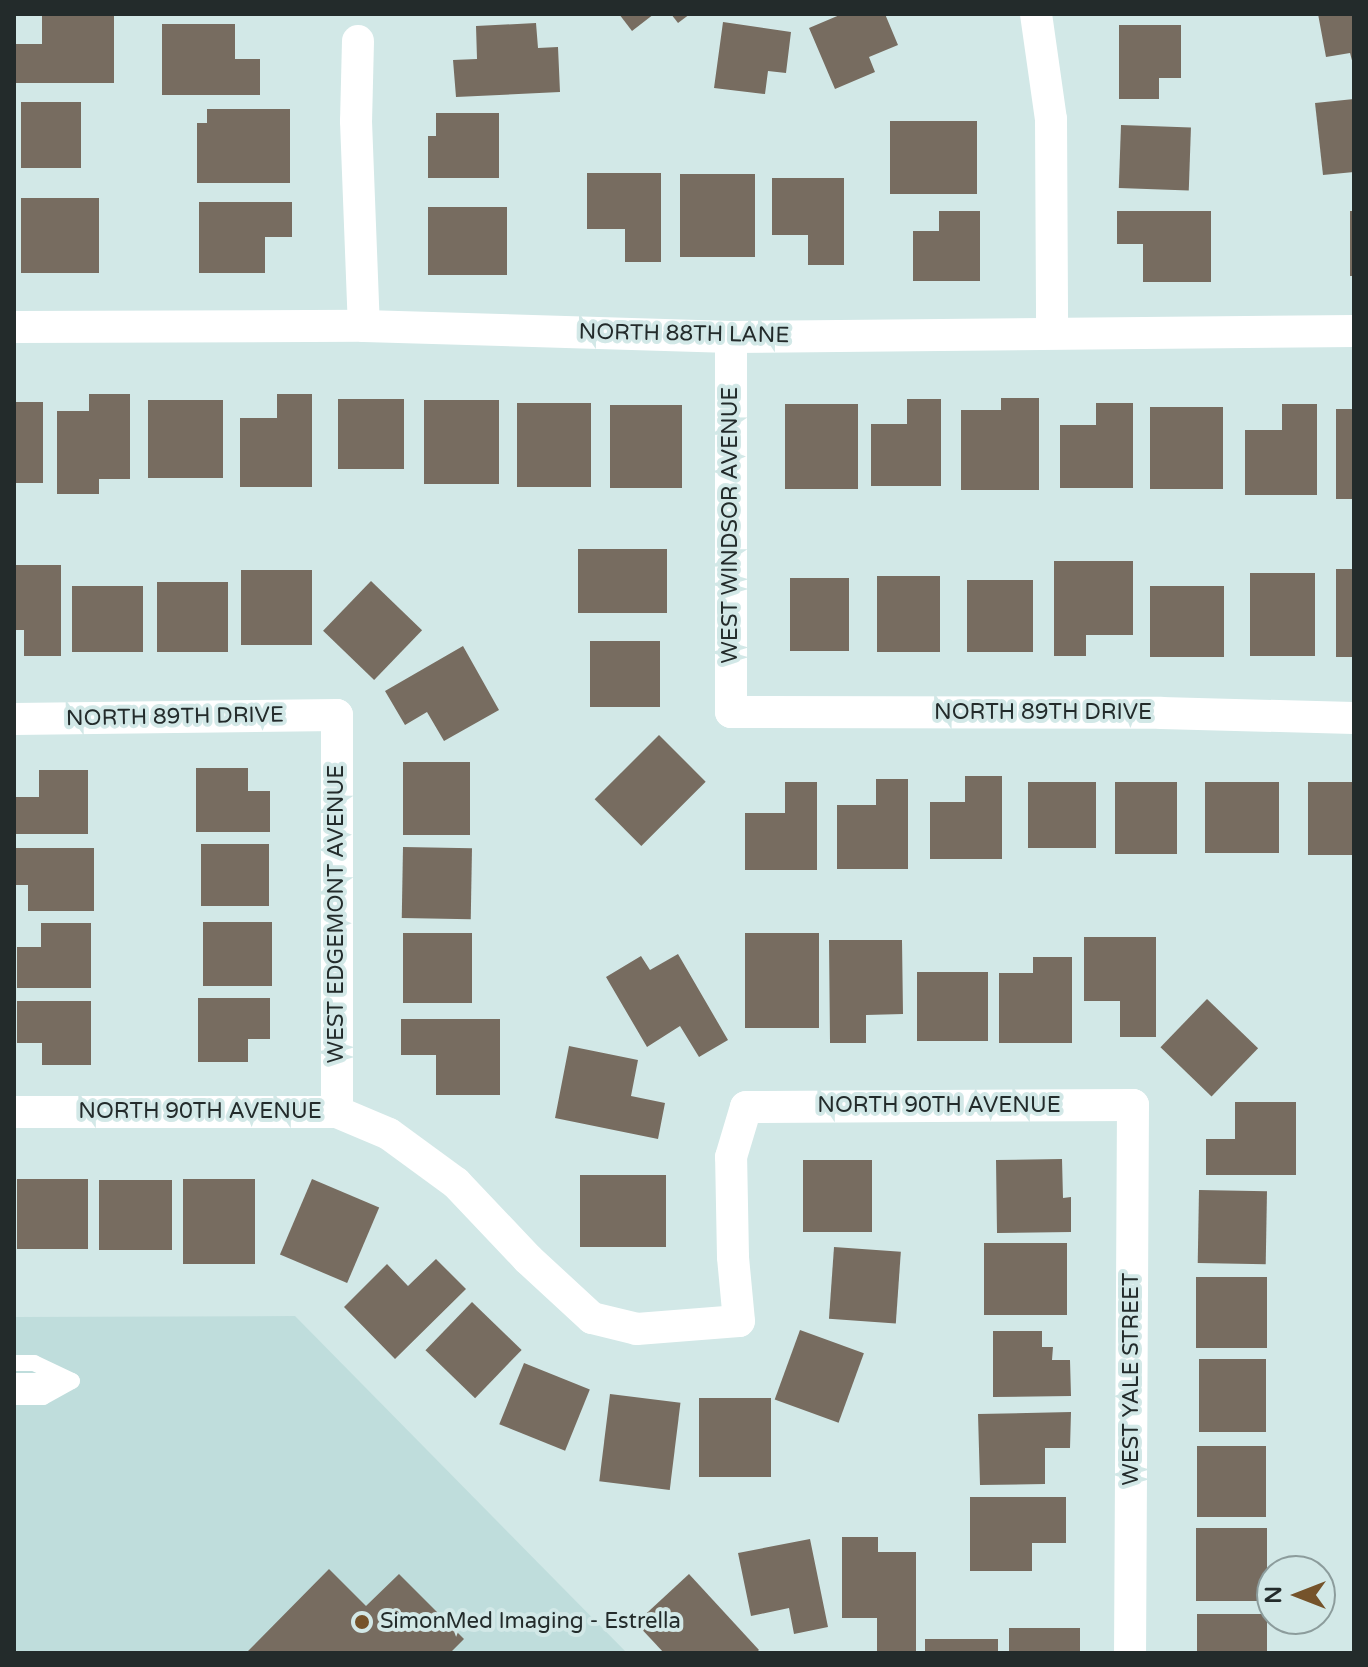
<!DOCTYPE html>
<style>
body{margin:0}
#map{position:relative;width:1368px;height:1667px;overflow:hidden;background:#d2e8e7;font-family:"Varela Round",sans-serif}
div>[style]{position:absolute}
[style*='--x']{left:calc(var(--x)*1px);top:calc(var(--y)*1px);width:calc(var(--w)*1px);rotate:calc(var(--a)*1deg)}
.built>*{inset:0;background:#bfdddc}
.building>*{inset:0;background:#776c60;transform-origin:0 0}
.lane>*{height:16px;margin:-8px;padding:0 8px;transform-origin:8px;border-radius:8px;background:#fff}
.street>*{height:32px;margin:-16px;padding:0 16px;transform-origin:16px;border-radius:16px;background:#fff}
.dots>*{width:22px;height:22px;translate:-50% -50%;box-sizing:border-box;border:4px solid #d2e8e7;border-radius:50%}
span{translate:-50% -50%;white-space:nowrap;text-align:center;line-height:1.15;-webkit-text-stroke:8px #d2e8e7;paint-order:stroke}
.street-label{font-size:22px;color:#232b2b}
.poi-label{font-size:22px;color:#232b2b}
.left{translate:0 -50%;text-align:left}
.frame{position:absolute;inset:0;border:16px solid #232b2b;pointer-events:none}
.north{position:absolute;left:1256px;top:1555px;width:80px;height:80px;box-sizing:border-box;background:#d2e8e7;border:2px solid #8c9c9c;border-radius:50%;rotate:270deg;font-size:22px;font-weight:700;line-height:32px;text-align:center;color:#232b2b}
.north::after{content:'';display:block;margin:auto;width:28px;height:36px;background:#75532b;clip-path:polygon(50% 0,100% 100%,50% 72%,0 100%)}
</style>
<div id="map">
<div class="built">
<i style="clip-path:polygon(295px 1316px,627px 1653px,14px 1653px,14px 1317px)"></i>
</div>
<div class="building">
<i style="clip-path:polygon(42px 14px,114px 14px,114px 83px,14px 83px,14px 44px,42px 44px)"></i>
<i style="clip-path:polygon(619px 14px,654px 14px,632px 31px)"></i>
<i style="clip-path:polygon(671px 14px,690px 14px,678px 23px)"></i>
<i style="clip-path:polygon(842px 14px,885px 14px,898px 45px,869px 57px,875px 72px,835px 89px,809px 28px)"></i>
<i style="clip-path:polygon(1318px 14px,1354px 14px,1354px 68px,1350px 53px,1326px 57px)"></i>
<i style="clip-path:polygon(723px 22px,791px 32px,786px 73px,768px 71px,765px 94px,714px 88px)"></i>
<i style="clip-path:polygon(536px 23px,538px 48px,558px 47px,560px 92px,456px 97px,453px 60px,477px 59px,476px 26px)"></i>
<i style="clip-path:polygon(162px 24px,235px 24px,235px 59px,260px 59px,260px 95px,162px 95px)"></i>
<i style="clip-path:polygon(1119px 25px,1181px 25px,1181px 78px,1159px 78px,1159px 99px,1119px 99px)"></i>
<i style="clip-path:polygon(1354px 99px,1354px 172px,1323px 175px,1315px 103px)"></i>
<i style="left:21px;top:102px;width:60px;height:66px"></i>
<i style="clip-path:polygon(207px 109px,290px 109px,290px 183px,197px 183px,197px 123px,207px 123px)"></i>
<i style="clip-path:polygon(436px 113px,499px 113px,499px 178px,428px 178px,428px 136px,436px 136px)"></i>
<i style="left:890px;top:121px;width:87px;height:73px"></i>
<i style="left:1121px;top:125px;width:70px;height:63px;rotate:2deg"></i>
<i style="clip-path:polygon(587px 173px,661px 173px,661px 262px,625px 262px,625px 229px,587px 229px)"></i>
<i style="left:680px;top:174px;width:75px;height:83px"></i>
<i style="clip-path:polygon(772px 178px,844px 178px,844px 265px,808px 265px,808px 235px,772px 235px)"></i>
<i style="left:21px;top:198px;width:78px;height:75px"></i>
<i style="clip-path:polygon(199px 202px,292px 202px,292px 237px,265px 237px,265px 273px,199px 273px)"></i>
<i style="left:428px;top:207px;width:79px;height:68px"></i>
<i style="clip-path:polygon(939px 211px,980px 211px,980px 281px,913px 281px,913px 231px,939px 231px)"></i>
<i style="clip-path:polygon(1117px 211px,1211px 211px,1211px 282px,1143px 282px,1143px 244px,1117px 244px)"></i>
<i style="left:1350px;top:211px;width:4px;height:65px"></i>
<i style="clip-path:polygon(89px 394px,130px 394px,130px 479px,99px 479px,99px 494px,57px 494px,57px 411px,89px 411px)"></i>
<i style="clip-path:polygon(277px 394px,312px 394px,312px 487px,240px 487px,240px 418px,277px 418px)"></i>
<i style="clip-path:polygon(1001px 398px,1039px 398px,1039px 490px,961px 490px,961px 410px,1001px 410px)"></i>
<i style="left:338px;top:399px;width:66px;height:70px"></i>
<i style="clip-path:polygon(907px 399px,941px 399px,941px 486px,871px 486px,871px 424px,907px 424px)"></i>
<i style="left:148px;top:400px;width:75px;height:78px"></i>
<i style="left:424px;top:400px;width:75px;height:84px"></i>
<i style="left:14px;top:402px;width:29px;height:81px"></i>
<i style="left:517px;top:403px;width:74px;height:84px"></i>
<i style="clip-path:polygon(1096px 403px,1133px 403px,1133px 488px,1060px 488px,1060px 425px,1096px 425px)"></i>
<i style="left:785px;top:404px;width:73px;height:85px"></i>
<i style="clip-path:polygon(1282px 404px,1317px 404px,1317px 495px,1245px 495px,1245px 430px,1282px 430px)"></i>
<i style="left:610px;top:405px;width:72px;height:83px"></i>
<i style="left:1150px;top:407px;width:73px;height:82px"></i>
<i style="left:1336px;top:409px;width:18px;height:90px"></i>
<i style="left:578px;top:549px;width:89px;height:64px"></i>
<i style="clip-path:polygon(1054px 561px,1133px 561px,1133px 635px,1086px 635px,1086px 656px,1054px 656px)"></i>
<i style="clip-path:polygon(14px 565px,61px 565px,61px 656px,24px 656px,24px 630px,14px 630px)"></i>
<i style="left:1336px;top:569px;width:18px;height:88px"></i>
<i style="left:241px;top:570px;width:71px;height:75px"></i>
<i style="left:1250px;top:573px;width:65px;height:83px"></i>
<i style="left:877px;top:576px;width:63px;height:76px"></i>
<i style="left:790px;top:578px;width:59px;height:73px"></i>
<i style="left:967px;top:580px;width:66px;height:72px"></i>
<i style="left:371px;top:581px;width:71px;height:69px;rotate:44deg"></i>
<i style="left:157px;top:582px;width:71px;height:70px"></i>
<i style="left:72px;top:586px;width:71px;height:66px"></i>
<i style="left:1150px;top:586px;width:74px;height:71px"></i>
<i style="left:590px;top:641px;width:70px;height:66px"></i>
<i style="clip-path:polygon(463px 646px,499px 710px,444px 741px,427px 712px,405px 725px,385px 691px)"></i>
<i style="left:659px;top:735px;width:66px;height:91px;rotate:45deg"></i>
<i style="left:403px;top:762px;width:67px;height:73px"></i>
<i style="clip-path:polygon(196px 768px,248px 768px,248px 791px,270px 791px,270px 832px,196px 832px)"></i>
<i style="clip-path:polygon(39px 770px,88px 770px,88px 834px,15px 834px,15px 797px,39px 797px)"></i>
<i style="clip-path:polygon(965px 776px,1002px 776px,1002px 859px,930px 859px,930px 802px,965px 802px)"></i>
<i style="clip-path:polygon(876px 779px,908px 779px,908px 869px,837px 869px,837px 805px,876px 805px)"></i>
<i style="clip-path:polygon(785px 782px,817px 782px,817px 870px,745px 870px,745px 813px,785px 813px)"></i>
<i style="left:1028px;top:782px;width:68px;height:66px"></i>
<i style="left:1115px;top:782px;width:62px;height:72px"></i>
<i style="left:1205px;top:782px;width:74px;height:71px"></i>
<i style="left:1308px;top:782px;width:46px;height:73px"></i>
<i style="left:269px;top:844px;width:62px;height:68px;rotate:90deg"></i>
<i style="left:403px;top:847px;width:69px;height:71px;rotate:1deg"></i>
<i style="clip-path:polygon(15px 848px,94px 848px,94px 911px,28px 911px,28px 885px,15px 885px)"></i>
<i style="left:203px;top:922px;width:69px;height:64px"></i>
<i style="clip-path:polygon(41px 923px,91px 923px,91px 988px,17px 988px,17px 947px,41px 947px)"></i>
<i style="left:403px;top:933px;width:69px;height:70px"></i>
<i style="left:745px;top:933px;width:74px;height:95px"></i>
<i style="clip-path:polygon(1084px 937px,1156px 937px,1156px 1037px,1120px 1037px,1120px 1001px,1084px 1001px)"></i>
<i style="clip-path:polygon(829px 940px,902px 940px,903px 1014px,866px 1015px,866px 1043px,830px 1043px)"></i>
<i style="clip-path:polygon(678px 954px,728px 1040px,699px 1057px,680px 1026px,647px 1047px,606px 977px,641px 956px,650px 970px)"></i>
<i style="clip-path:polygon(1033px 957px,1072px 957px,1072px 1043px,999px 1043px,999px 973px,1033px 973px)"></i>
<i style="left:917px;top:972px;width:71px;height:69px"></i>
<i style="clip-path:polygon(198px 998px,270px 998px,270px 1039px,248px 1039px,248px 1062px,198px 1062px)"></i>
<i style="left:1207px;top:999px;width:71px;height:67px;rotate:44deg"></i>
<i style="clip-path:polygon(17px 1001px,91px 1001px,91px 1065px,42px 1065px,42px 1043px,17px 1043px)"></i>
<i style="clip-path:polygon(401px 1019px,500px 1019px,500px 1095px,436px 1095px,436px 1055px,401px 1055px)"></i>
<i style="clip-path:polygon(569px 1046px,638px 1060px,631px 1096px,665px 1103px,658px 1139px,555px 1118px)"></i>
<i style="clip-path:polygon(1235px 1102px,1296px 1102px,1296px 1175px,1206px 1175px,1206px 1139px,1235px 1139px)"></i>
<i style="clip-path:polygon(1062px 1159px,1063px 1198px,1071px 1197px,1071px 1232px,997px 1233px,996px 1160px)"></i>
<i style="left:803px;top:1160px;width:69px;height:72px"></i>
<i style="left:580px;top:1175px;width:86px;height:72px"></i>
<i style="left:17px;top:1179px;width:71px;height:70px"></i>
<i style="left:183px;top:1179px;width:72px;height:85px"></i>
<i style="left:312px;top:1179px;width:73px;height:82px;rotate:23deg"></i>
<i style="left:99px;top:1180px;width:73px;height:70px"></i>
<i style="left:1199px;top:1190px;width:68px;height:73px;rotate:1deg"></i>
<i style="left:984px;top:1243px;width:83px;height:72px"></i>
<i style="left:834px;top:1247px;width:67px;height:72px;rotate:4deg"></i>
<i style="clip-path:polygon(436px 1259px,466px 1289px,395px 1359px,344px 1307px,387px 1264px,408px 1286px)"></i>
<i style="left:1196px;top:1277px;width:71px;height:71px"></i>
<i style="left:472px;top:1302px;width:69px;height:67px;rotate:44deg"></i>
<i style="left:800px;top:1330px;width:68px;height:74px;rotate:20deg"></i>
<i style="clip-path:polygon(993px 1331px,1042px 1331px,1042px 1347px,1053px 1347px,1052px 1360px,1070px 1360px,1071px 1396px,993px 1397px)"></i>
<i style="left:1199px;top:1359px;width:67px;height:73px"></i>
<i style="left:524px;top:1363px;width:71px;height:66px;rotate:22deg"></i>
<i style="left:610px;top:1394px;width:71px;height:88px;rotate:7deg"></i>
<i style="left:699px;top:1398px;width:72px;height:79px"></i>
<i style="clip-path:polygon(1071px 1412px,1070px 1448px,1045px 1448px,1045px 1484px,980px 1485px,978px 1414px)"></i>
<i style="left:1197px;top:1446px;width:69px;height:71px"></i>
<i style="clip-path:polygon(970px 1497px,1066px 1497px,1066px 1543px,1032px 1543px,1032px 1571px,970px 1571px)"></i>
<i style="left:1196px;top:1528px;width:71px;height:73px"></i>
<i style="clip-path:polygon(842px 1537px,878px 1537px,878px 1552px,916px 1552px,916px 1653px,877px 1653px,877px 1618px,842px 1618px)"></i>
<i style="clip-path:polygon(810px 1539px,828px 1627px,794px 1634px,789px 1608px,751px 1616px,738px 1553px)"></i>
<i style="clip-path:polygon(329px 1569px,366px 1606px,399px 1574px,464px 1639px,450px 1653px,246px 1653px)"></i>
<i style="clip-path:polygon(689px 1574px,759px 1650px,756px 1653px,664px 1653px,636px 1623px)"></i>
<i style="left:1197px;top:1614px;width:70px;height:39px"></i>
<i style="left:1009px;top:1628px;width:71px;height:25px"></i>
<i style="left:925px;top:1639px;width:73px;height:14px"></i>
</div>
<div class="lane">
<i style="--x:14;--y:1363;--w:20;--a:0"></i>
<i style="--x:34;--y:1363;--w:42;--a:25.3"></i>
<i style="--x:14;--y:1381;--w:52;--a:0"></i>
<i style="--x:14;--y:1397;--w:29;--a:0"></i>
<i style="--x:43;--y:1397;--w:33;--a:-29"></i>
</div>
<div class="street">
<i style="--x:1036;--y:14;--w:106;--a:81.9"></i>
<i style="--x:1051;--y:119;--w:213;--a:89.7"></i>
<i style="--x:358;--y:41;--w:80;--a:91.4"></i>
<i style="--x:356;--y:121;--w:205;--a:87.8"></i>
<i style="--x:14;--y:327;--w:350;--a:-0.2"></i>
<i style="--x:364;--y:326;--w:367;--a:1.7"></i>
<i style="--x:731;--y:337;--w:623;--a:-0.55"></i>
<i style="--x:731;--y:337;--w:375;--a:90"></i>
<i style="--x:731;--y:712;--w:430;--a:0.1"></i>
<i style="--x:1161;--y:713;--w:193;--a:1.5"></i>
<i style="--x:14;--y:719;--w:323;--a:-0.7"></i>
<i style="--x:337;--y:715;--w:397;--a:90"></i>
<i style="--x:14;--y:1112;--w:323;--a:0"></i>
<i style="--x:337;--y:1112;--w:56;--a:22.9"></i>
<i style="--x:389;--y:1134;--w:83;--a:36.2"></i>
<i style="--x:456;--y:1183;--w:105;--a:46.5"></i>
<i style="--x:528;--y:1259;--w:87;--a:42.7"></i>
<i style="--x:592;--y:1318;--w:46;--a:13.7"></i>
<i style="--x:637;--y:1329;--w:102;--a:-4.5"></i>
<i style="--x:739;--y:1321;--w:64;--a:-95.4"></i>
<i style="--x:733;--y:1257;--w:100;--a:-91.1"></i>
<i style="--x:731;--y:1157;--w:52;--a:-73.3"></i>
<i style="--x:746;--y:1107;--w:387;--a:-0.3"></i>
<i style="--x:1133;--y:1105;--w:548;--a:90.31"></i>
</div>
<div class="dots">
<i style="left:362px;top:1622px;background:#75532b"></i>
</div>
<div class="street-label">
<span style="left:684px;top:334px;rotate:1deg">NORTH 88TH LANE</span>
<span style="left:731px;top:525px;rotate:-90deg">WEST WINDSOR AVENUE</span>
<span style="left:1043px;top:713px">NORTH 89TH DRIVE</span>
<span style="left:175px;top:717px;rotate:-1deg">NORTH 89TH DRIVE</span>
<span style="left:337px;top:914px;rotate:-90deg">WEST EDGEMONT AVENUE</span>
<span style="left:939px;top:1106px">NORTH 90TH AVENUE</span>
<span style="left:200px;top:1112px">NORTH 90TH AVENUE</span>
<span style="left:1132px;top:1379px;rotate:-90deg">WEST YALE STREET</span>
</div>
<div class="poi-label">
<span class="left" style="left:380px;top:1622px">SimonMed Imaging - Estrella</span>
</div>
<div class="frame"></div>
<div class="north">N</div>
</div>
